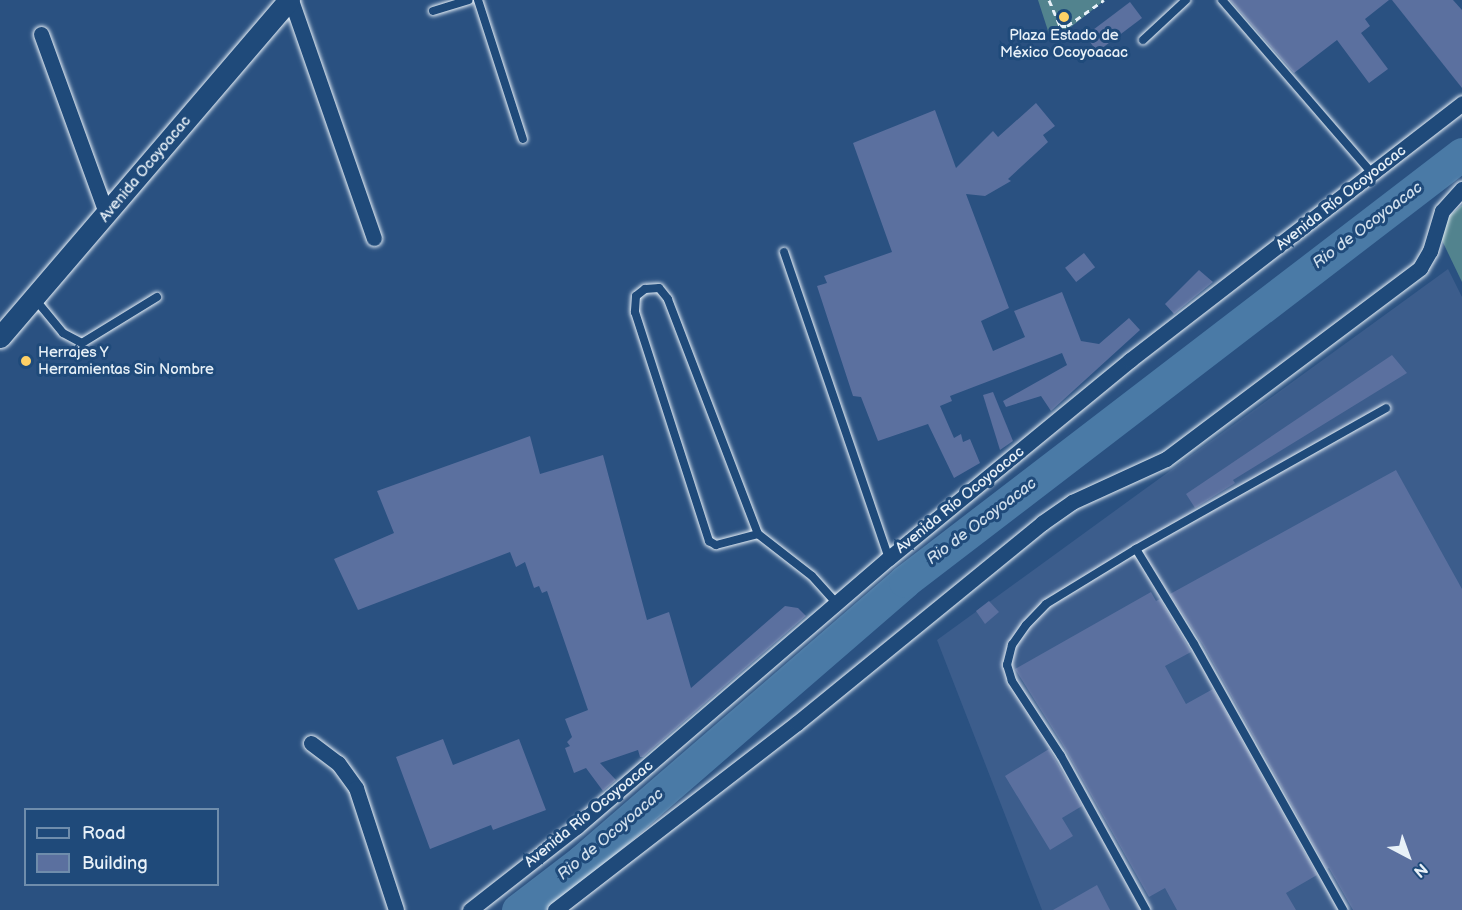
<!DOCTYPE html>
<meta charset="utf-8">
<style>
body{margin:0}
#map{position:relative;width:1462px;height:910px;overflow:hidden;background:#2a5181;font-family:"Balsamiq Sans",sans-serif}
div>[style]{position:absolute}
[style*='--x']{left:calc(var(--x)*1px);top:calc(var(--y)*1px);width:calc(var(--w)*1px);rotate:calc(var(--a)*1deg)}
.built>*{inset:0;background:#3c5d8c}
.green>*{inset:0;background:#52838e}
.river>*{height:33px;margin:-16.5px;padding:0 16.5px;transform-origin:16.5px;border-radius:16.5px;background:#4a7aa6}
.building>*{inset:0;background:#5b709f;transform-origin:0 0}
.path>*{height:3px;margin-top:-1.5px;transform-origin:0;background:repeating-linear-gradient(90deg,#e8f1f8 0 6px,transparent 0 10.5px)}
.roads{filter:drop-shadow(0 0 2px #e8f1f8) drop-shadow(0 0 2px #e8f1f8)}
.service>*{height:8px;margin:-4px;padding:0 4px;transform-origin:4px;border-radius:4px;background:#1f4a7a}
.minor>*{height:15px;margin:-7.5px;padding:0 7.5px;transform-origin:7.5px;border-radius:7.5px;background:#1f4a7a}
.secondary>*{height:21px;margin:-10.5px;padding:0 10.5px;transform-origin:10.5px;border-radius:10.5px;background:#1f4a7a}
.dots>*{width:16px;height:16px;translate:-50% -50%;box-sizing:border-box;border:3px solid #1f4a7a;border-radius:50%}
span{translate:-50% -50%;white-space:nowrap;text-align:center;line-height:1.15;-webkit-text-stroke:6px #1f4a7a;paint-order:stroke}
.poi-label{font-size:15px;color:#e8f1f8}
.left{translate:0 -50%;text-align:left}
.street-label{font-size:15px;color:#e8f1f8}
.water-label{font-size:16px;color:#d0dfec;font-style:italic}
.legend{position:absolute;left:24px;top:808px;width:195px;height:78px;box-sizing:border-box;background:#1f4a7a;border:2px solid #6f8dac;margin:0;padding:8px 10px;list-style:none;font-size:18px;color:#e8f1f8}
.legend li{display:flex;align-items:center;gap:12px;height:30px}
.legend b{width:30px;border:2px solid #6f8dac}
.north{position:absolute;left:1378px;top:826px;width:60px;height:60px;-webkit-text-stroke:4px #1f4a7a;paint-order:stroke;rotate:139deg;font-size:16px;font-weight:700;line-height:24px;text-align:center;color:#e8f1f8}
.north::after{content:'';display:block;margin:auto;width:21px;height:27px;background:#e8f1f8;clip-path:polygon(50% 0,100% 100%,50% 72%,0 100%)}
</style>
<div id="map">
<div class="built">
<i style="clip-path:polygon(1448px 269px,1462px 297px,1462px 910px,1042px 910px,937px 640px)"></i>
</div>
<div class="green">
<i style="clip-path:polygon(1038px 0,1105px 0,1062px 34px,1049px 34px)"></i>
<i style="clip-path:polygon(1462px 205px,1462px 282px,1436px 228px)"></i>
</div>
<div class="river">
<i style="--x:518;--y:910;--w:81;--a:-37.4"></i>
<i style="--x:582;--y:861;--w:427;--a:-40.9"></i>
<i style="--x:905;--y:581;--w:702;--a:-37.47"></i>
</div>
<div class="building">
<i style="clip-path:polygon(1230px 0,1389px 0,1365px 19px,1370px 26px,1361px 33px,1388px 69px,1369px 83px,1337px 40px,1294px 73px)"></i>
<i style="clip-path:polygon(1392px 0,1453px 0,1462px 10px,1462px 88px)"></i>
<i style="left:1130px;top:2px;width:20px;height:56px;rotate:53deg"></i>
<i style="clip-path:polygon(1036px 103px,1055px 126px,1043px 135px,1048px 142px,1008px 179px,1011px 181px,985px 196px,966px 194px,1009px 308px,981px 321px,993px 351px,1025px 337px,1014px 311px,1062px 292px,1081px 341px,1099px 344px,1129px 318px,1140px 330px,1051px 411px,1041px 396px,1006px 407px,1003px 401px,1067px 365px,1062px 353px,950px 396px,952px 401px,940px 406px,954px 438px,961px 434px,963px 442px,970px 439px,980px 463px,954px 478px,928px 424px,878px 441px,861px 397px,853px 396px,817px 286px,827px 283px,824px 276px,892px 252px,853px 143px,935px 110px,956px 168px,993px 131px,998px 137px)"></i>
<i style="left:1084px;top:253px;width:18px;height:24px;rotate:52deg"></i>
<i style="clip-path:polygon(1199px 270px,1213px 282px,1174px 314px,1165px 304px)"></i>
<i style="clip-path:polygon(1392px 355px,1407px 373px,1233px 480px,1235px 483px,1195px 508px,1186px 494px)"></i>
<i style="clip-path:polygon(993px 392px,1013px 441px,1000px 450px,983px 395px)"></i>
<i style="clip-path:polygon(530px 436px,540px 474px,603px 455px,647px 620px,669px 612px,691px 688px,785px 606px,798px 608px,806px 616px,643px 757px,640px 757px,638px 750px,600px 763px,616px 780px,603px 791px,586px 768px,574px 773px,565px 748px,570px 746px,567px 742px,572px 737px,565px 719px,588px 710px,547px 591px,542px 593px,539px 586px,534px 588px,525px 562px,516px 567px,510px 552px,358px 610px,334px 559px,394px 533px,377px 491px)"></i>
<i style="clip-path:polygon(1396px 470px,1462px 589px,1462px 910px,1353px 910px,1329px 868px,1327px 869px,1203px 645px,1170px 594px)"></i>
<i style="clip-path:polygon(1151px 592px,1156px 601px,1160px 599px,1191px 652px,1165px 666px,1186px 704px,1213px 689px,1317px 875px,1286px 893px,1296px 910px,1177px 910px,1165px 888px,1149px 897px,1061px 742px,1015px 669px)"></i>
<i style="clip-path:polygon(989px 601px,999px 612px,985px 624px,976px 611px)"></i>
<i style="clip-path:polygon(443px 739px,453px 765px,519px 739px,546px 810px,493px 830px,491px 825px,430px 849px,396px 757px)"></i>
<i style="clip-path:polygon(1049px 749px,1082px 806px,1062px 818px,1073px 836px,1050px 850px,1005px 776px)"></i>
<i style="clip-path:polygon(1097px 885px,1110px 910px,1053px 910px)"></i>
</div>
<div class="path">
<i style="--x:1049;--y:0;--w:28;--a:67"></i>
<i style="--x:1060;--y:26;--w:7;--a:0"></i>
<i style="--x:1067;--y:26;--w:45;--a:-35.1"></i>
</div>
<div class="roads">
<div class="service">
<i style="--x:478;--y:0;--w:146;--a:72.1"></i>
<i style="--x:1222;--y:0;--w:229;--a:49.1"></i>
<i style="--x:433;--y:11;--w:37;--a:-17"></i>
<i style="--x:1143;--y:40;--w:59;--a:-42.9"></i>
<i style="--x:784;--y:252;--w:324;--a:71.1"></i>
<i style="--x:35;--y:299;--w:44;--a:50.5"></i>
<i style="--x:63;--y:333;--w:21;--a:28"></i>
<i style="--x:82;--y:343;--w:88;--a:-31.5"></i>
<i style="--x:758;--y:534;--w:252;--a:-111"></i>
<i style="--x:668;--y:299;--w:14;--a:-129"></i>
<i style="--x:659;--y:288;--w:14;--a:176"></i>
<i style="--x:645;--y:289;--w:11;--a:142"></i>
<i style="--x:636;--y:296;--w:16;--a:94"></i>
<i style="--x:635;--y:312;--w:241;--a:72.1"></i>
<i style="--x:709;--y:541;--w:8;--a:30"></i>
<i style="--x:716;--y:545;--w:43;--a:-14.7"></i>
<i style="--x:758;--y:534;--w:68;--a:37.9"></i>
<i style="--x:812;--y:576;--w:38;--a:48"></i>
<i style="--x:1136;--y:549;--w:111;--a:58.6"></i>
<i style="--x:1194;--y:644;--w:305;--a:60.7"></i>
<i style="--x:1146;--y:910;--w:176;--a:-118.9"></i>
<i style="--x:1061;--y:756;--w:90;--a:-123.2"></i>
<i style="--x:1012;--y:681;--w:17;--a:-107"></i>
<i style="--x:1007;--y:665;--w:21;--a:-76"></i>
<i style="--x:1012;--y:645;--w:24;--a:-55"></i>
<i style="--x:1026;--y:625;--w:29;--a:-46"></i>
<i style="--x:1046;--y:604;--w:105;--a:-31.4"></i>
<i style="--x:1136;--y:549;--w:287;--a:-29.4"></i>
</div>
<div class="minor">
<i style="--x:291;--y:0;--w:252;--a:70.8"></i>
<i style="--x:41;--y:34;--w:193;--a:70"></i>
<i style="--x:311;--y:743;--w:34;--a:37"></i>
<i style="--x:338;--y:763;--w:31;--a:54"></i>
<i style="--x:356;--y:788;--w:128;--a:71.8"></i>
<i style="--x:470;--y:910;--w:135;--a:-38.1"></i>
<i style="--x:576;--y:827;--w:413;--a:-40.7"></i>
<i style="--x:889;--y:558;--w:312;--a:-39.4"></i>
<i style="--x:1130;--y:360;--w:420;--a:-37.7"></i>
<i style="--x:555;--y:910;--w:306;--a:-37.7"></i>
<i style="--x:797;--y:723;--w:316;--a:-39.2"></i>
<i style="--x:1042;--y:523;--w:37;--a:-35"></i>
<i style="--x:1072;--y:502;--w:103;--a:-24.6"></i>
<i style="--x:1166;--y:459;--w:318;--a:-36.9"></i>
<i style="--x:1420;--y:268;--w:20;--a:-60"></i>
<i style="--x:1430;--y:251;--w:42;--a:-73.3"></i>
<i style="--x:1442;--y:211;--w:30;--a:-48"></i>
</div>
<div class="secondary">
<i style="--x:0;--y:337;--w:444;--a:-49.4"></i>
</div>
</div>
<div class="dots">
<i style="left:1064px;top:17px;background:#ffd166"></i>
<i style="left:26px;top:361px;background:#ffd166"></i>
</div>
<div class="poi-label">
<span style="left:1064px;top:44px">Plaza Estado de<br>México Ocoyoacac</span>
<span class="left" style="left:38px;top:361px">Herrajes Y<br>Herramientas Sin Nombre</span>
</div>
<div class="street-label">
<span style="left:145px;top:169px;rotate:-50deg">Avenida Ocoyoacac</span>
<span style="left:1341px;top:198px;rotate:-38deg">Avenida Río Ocoyoacac</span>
<span style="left:960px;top:500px;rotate:-39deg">Avenida Río Ocoyoacac</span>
<span style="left:589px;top:814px;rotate:-39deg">Avenida Río Ocoyoacac</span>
</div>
<div class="water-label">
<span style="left:1368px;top:226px;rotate:-37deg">Rio de Ocoyoacac</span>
<span style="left:982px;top:522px;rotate:-37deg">Rio de Ocoyoacac</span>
<span style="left:611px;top:835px;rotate:-40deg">Rio de Ocoyoacac</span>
</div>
<ul class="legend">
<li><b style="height:8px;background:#1f4a7a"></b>Road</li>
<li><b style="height:16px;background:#5b709f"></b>Building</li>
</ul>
<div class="north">N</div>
</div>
